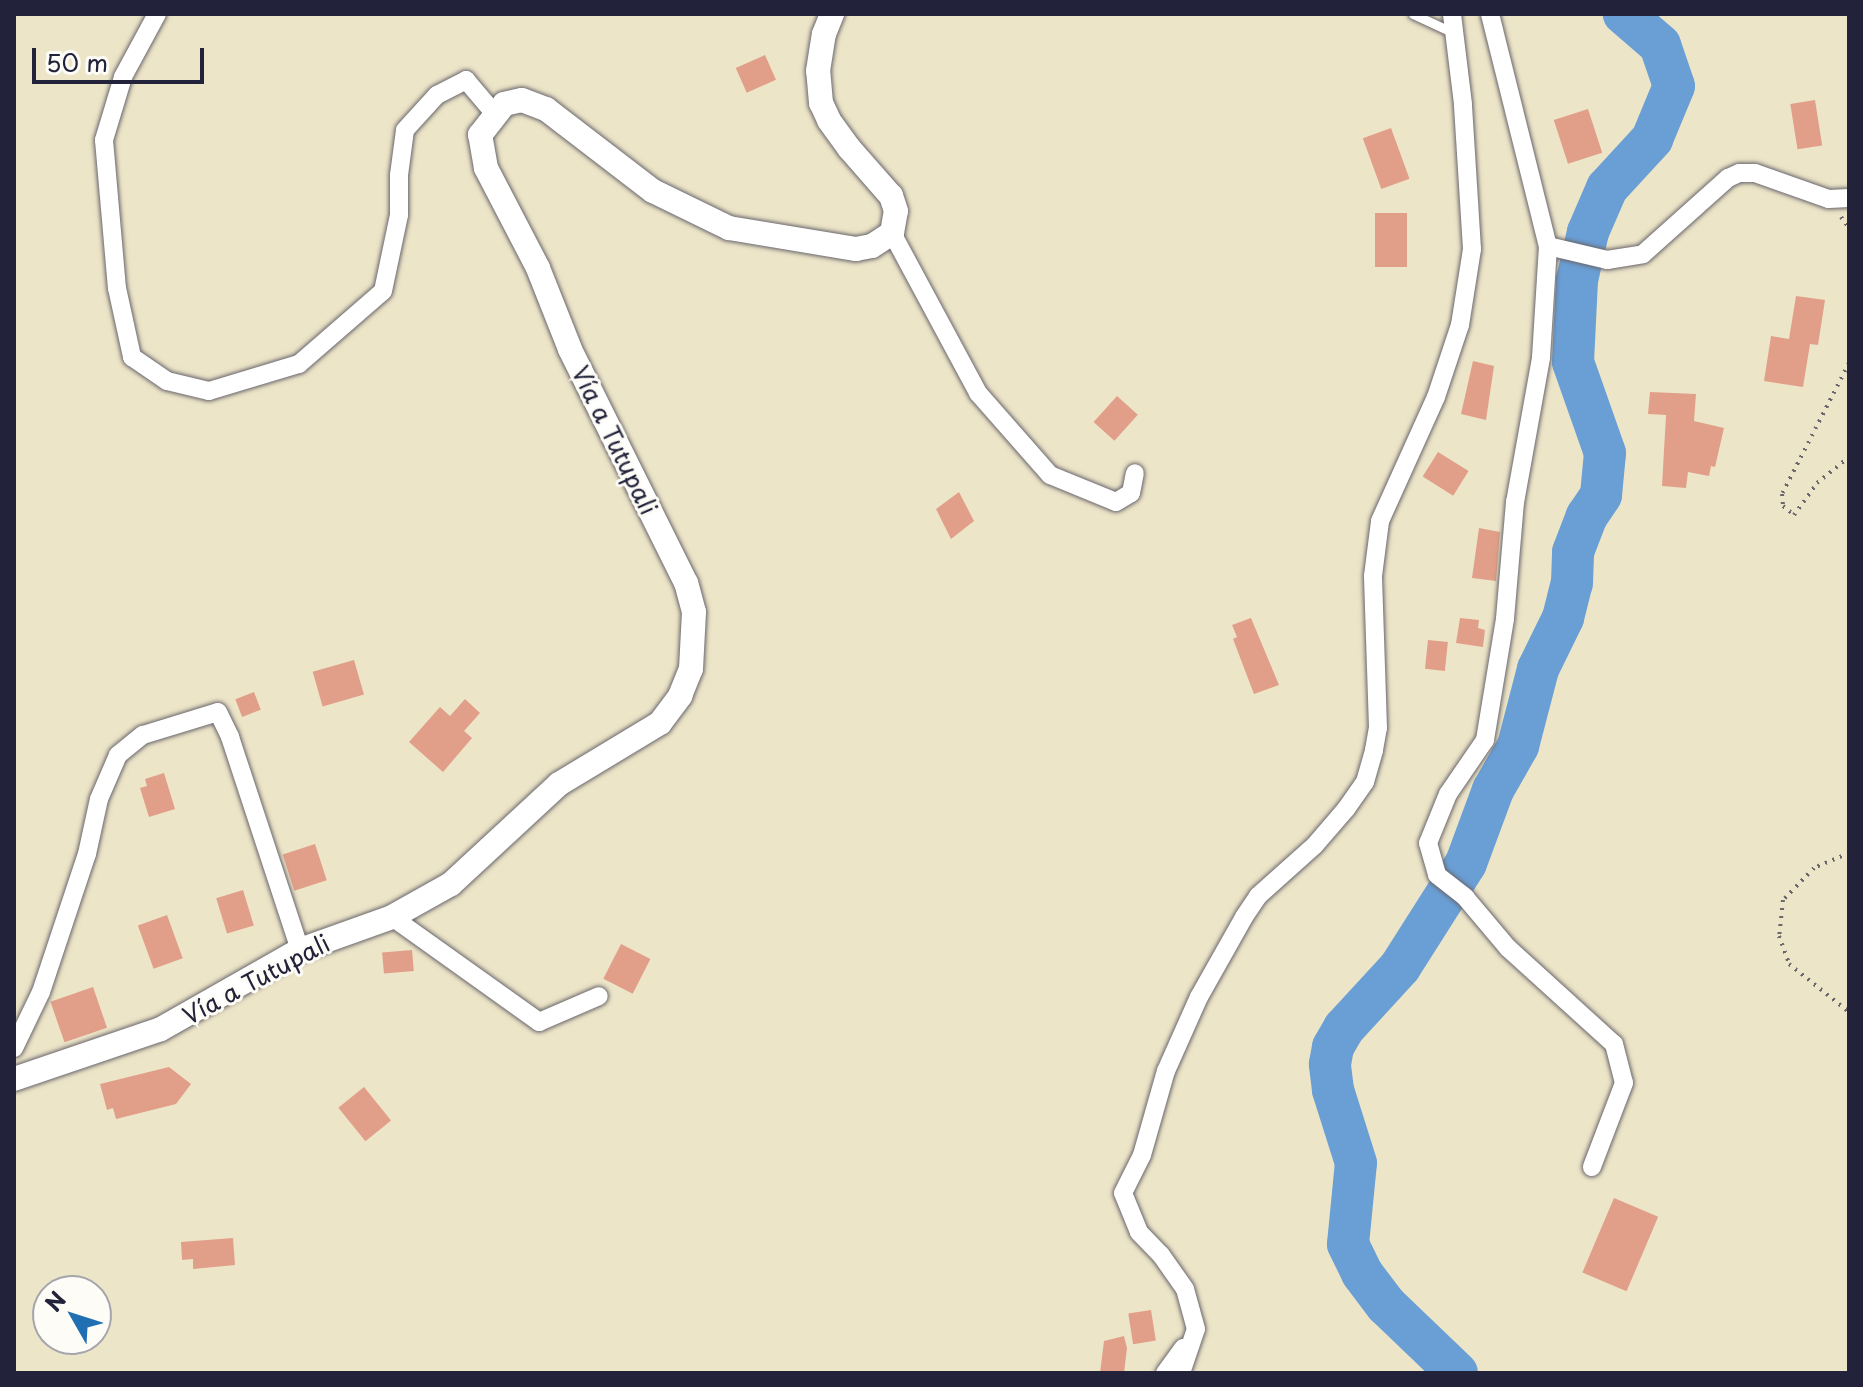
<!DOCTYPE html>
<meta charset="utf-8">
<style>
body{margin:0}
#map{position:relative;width:1863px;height:1387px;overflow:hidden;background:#ede5c8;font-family:"Playpen Sans",sans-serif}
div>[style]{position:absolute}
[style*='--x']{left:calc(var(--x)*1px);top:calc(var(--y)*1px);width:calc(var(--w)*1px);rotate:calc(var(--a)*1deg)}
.river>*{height:42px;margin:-21px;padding:0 21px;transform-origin:21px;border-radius:21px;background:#6a9fd6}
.building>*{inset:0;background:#e19f89;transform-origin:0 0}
.path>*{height:4px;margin-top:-2px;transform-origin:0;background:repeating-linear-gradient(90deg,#69666c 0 2px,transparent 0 8px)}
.roads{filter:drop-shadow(0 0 2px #69666c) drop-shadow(0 0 2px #69666c)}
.service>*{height:9px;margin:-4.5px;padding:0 4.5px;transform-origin:4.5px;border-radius:4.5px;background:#fff}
.minor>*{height:18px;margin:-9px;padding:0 9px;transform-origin:9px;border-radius:9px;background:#fff}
.tertiary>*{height:24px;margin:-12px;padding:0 12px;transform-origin:12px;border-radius:12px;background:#fff}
span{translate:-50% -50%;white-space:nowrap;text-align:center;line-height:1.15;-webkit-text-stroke:6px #fdfcf7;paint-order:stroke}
.street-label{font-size:24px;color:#22223b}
.frame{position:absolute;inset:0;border:16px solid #22223b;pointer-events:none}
.north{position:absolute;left:32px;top:1275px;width:80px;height:80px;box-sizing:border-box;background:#fdfcf7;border:2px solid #a5a5ac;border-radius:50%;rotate:309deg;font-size:22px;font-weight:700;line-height:32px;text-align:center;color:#22223b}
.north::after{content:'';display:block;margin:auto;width:28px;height:36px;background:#1f6fb2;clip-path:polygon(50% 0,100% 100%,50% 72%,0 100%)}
.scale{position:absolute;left:32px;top:48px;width:172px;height:36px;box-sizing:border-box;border:4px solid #22223b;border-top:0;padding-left:10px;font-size:24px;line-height:28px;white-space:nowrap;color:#22223b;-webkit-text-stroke:6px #fdfcf7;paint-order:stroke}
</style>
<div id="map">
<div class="river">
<i style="--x:1457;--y:1373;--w:98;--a:-136.2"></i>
<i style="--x:1386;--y:1305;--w:40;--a:-127"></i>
<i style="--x:1362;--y:1273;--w:32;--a:-116"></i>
<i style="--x:1348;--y:1244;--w:81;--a:-84.4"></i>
<i style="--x:1356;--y:1163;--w:77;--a:-107.5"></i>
<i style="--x:1333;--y:1090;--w:26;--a:-97"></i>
<i style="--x:1330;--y:1064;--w:17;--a:-80"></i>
<i style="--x:1333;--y:1047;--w:22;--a:-60"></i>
<i style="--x:1344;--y:1028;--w:83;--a:-47.4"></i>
<i style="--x:1400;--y:967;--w:123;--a:-57.6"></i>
<i style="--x:1466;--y:863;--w:78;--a:-69.7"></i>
<i style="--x:1493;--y:790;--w:51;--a:-60.4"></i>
<i style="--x:1518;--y:746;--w:80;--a:-75.4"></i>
<i style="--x:1538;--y:669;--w:57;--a:-63.9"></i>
<i style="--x:1563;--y:618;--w:36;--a:-76"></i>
<i style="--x:1572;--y:583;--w:31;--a:-88"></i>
<i style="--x:1573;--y:552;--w:39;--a:-69"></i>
<i style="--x:1587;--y:516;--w:25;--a:-56"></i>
<i style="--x:1601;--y:495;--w:42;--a:-84.6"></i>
<i style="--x:1605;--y:453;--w:96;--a:-109.4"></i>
<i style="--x:1573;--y:362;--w:82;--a:-87.2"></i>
<i style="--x:1577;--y:280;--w:49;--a:-77.1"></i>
<i style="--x:1588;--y:232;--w:48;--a:-66.6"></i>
<i style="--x:1607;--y:188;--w:67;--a:-47.4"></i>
<i style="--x:1652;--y:139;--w:57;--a:-67.5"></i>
<i style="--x:1674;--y:86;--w:43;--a:-108.9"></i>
<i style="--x:1660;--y:45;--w:48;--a:-139.3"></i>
</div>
<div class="building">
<i style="left:765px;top:55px;width:27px;height:32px;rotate:66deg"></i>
<i style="left:1815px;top:100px;width:46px;height:25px;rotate:81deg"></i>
<i style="left:1588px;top:109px;width:46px;height:36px;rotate:72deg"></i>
<i style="left:1391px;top:128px;width:54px;height:30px;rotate:70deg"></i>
<i style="left:1407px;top:213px;width:54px;height:32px;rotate:90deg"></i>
<i style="clip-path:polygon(1796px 296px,1825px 300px,1818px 345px,1810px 344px,1803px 387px,1764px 381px,1771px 336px,1789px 339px)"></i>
<i style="clip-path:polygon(1473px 361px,1494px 366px,1486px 420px,1461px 414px)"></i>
<i style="clip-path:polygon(1650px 392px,1696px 394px,1694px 421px,1724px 428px,1715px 467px,1711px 466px,1709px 476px,1688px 472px,1686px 488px,1662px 486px,1666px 415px,1648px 414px)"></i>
<i style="left:1117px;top:396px;width:28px;height:35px;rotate:42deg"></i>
<i style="left:1438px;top:452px;width:36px;height:29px;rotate:32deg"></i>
<i style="clip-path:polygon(959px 492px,974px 521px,951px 539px,936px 509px)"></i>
<i style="clip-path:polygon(1479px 528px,1500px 532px,1496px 581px,1472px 578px)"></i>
<i style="clip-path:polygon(1251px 618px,1279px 685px,1254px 694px,1233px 639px,1237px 637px,1232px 625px)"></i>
<i style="clip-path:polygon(1460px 618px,1479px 620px,1478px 628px,1485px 630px,1483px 647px,1456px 643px)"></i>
<i style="left:1428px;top:640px;width:20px;height:29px;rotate:6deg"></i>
<i style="left:354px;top:660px;width:36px;height:43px;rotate:74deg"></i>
<i style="left:254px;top:692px;width:19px;height:20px;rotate:69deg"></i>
<i style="clip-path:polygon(465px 699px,480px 713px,464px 731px,472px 738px,443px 772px,409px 742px,440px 707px,450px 716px)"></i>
<i style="clip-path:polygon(164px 773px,175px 809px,149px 817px,140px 788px,147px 786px,145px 779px)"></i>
<i style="left:315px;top:844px;width:38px;height:34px;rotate:72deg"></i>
<i style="left:243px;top:890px;width:37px;height:28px;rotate:73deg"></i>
<i style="left:167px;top:915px;width:46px;height:31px;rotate:70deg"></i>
<i style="left:621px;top:944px;width:33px;height:39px;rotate:27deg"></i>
<i style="left:412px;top:950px;width:21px;height:30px;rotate:85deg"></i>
<i style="left:93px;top:987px;width:43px;height:45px;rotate:71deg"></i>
<i style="clip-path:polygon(169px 1067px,191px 1084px,176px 1104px,116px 1119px,113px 1108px,107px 1110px,100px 1084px)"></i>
<i style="left:364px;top:1087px;width:43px;height:33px;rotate:51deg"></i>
<i style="left:1614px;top:1198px;width:48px;height:81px;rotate:23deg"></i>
<i style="clip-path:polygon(233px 1238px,235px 1265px,193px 1269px,193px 1259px,182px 1260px,181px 1242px)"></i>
<i style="left:1151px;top:1310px;width:31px;height:23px;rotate:81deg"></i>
<i style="clip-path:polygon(1124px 1336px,1127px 1348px,1124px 1373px,1100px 1373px,1104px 1341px)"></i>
</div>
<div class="path">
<i style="--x:1841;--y:217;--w:14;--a:54"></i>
<i style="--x:1849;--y:363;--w:147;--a:117.1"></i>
<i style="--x:1782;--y:494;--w:12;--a:85"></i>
<i style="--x:1783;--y:506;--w:14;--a:39"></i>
<i style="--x:1794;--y:515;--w:39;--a:-54"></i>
<i style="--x:1817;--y:483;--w:41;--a:-39.1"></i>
<i style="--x:1849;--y:853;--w:38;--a:157"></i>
<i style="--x:1814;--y:868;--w:45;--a:134.1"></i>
<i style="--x:1783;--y:900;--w:36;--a:96"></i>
<i style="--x:1779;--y:936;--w:30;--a:70"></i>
<i style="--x:1789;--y:964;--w:77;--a:38.7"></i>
</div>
<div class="roads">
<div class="service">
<i style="--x:1413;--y:14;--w:47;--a:24.9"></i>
</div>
<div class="minor">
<i style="--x:157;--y:14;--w:72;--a:118.4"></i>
<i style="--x:123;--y:77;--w:66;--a:106.8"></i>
<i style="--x:104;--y:140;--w:149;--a:85"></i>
<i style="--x:117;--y:288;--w:71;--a:77.7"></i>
<i style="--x:132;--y:357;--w:42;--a:34.4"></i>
<i style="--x:167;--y:381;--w:43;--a:13.4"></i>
<i style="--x:209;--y:391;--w:94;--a:-16.7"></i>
<i style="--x:299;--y:364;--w:111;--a:-41"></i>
<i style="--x:383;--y:291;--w:78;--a:-78.1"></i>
<i style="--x:399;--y:215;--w:40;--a:-90"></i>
<i style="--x:399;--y:175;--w:45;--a:-82.4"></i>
<i style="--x:405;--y:130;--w:47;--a:-47.6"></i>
<i style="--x:437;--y:95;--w:33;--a:-27"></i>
<i style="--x:466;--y:80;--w:43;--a:49.7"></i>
<i style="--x:1490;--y:14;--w:239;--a:76"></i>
<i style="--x:1548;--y:246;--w:61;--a:13.3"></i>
<i style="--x:1607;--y:260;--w:36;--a:-9"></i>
<i style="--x:1643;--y:254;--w:114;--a:-41.8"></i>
<i style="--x:1728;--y:178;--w:12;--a:-24"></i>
<i style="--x:1739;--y:173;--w:16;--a:0"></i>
<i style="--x:1755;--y:173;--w:78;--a:19.4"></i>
<i style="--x:1829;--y:199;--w:20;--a:-3"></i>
<i style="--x:892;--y:233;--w:182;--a:61.7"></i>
<i style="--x:978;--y:393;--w:109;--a:48.7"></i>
<i style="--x:1050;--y:475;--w:71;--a:22.2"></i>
<i style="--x:1116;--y:502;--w:17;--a:-31"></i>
<i style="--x:1131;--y:493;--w:20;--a:-79"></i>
<i style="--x:1548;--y:246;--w:112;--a:93.6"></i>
<i style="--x:1541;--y:358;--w:146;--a:100.2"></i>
<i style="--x:1515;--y:502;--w:117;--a:94.9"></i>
<i style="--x:1505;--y:619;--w:123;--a:99.4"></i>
<i style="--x:1485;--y:740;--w:65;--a:124.4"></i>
<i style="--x:1448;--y:794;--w:53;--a:112.2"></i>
<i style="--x:1428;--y:843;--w:33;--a:74"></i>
<i style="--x:1437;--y:875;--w:36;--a:38"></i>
<i style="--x:1465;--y:897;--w:67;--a:49.9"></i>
<i style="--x:1508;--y:948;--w:143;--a:42.2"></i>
<i style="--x:1614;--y:1044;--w:40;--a:75.6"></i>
<i style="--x:1624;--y:1083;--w:90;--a:110.9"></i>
<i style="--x:392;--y:917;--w:181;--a:35.5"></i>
<i style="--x:539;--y:1022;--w:65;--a:-23.4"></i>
<i style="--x:14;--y:1048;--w:62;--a:-64.3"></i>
<i style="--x:41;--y:992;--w:145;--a:-71.6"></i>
<i style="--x:87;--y:854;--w:56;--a:-77.7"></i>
<i style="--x:99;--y:799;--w:48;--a:-66.6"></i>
<i style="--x:118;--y:755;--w:32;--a:-39"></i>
<i style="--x:143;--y:735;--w:78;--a:-17"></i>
<i style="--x:218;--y:712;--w:28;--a:64"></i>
<i style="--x:230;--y:737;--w:224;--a:71.8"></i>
<i style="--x:1165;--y:1373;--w:31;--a:-54"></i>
<i style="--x:1181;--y:1373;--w:46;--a:-71.2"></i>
<i style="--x:1196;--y:1329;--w:41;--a:-105.4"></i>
<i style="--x:1185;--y:1289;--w:42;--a:-125.2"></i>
<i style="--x:1161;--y:1255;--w:32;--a:-134"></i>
<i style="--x:1139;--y:1232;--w:42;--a:-112.3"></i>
<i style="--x:1123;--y:1193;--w:42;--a:-63.4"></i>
<i style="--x:1142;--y:1155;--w:87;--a:-74.1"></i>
<i style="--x:1166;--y:1071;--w:81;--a:-66"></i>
<i style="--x:1199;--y:997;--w:92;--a:-60.6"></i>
<i style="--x:1244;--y:917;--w:25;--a:-56"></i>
<i style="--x:1258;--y:896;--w:76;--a:-41.8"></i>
<i style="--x:1315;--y:845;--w:48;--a:-49.3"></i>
<i style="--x:1346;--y:809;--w:33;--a:-55"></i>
<i style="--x:1365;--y:782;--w:33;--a:-74"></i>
<i style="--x:1374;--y:750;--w:22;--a:-80"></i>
<i style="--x:1378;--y:728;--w:152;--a:-91.9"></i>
<i style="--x:1373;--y:576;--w:55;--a:-82.7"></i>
<i style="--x:1380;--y:521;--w:136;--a:-65.7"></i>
<i style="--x:1436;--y:397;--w:76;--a:-71.6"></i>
<i style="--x:1460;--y:325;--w:77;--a:-81"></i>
<i style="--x:1472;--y:249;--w:145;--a:-93.6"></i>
<i style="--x:1463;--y:104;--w:91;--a:-97"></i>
</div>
<div class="tertiary">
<i style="--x:14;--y:1079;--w:155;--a:-18.8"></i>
<i style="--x:161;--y:1029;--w:160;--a:-29.6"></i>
<i style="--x:300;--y:950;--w:98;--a:-19.7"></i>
<i style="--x:392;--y:917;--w:68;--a:-29.2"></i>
<i style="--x:451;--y:884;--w:147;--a:-42.8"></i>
<i style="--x:559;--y:784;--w:118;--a:-31.1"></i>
<i style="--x:660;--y:723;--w:34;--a:-53"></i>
<i style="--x:680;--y:696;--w:29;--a:-68"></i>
<i style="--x:691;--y:669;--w:57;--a:-87"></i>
<i style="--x:694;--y:612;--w:30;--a:-105"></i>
<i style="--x:686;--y:583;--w:261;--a:-116.4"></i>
<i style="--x:570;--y:349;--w:87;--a:-111.6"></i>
<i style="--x:538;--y:268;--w:113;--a:-117.5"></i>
<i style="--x:486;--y:168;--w:34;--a:-100"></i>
<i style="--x:480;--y:135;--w:39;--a:-52"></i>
<i style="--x:504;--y:104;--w:18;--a:-13"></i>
<i style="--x:522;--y:100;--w:26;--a:21"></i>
<i style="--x:546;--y:109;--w:135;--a:37.5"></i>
<i style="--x:653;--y:191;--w:85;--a:26"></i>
<i style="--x:729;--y:228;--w:129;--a:9.4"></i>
<i style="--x:856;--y:249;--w:16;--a:-11"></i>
<i style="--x:872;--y:246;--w:24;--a:-33"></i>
<i style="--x:892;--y:233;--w:22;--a:-80"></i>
<i style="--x:896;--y:211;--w:16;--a:-108"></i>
<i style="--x:891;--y:196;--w:64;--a:-131.2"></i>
<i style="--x:849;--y:148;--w:34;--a:-126"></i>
<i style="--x:829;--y:120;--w:19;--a:-115"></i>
<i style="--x:821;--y:103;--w:32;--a:-95"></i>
<i style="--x:818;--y:71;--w:37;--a:-81"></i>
<i style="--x:824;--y:34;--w:22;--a:-68"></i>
</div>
</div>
<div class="street-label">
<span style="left:615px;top:440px;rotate:64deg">Vía a Tutupali</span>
<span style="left:256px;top:979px;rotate:-28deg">Vía a Tutupali</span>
</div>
<div class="frame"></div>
<div class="north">N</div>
<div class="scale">50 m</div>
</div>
